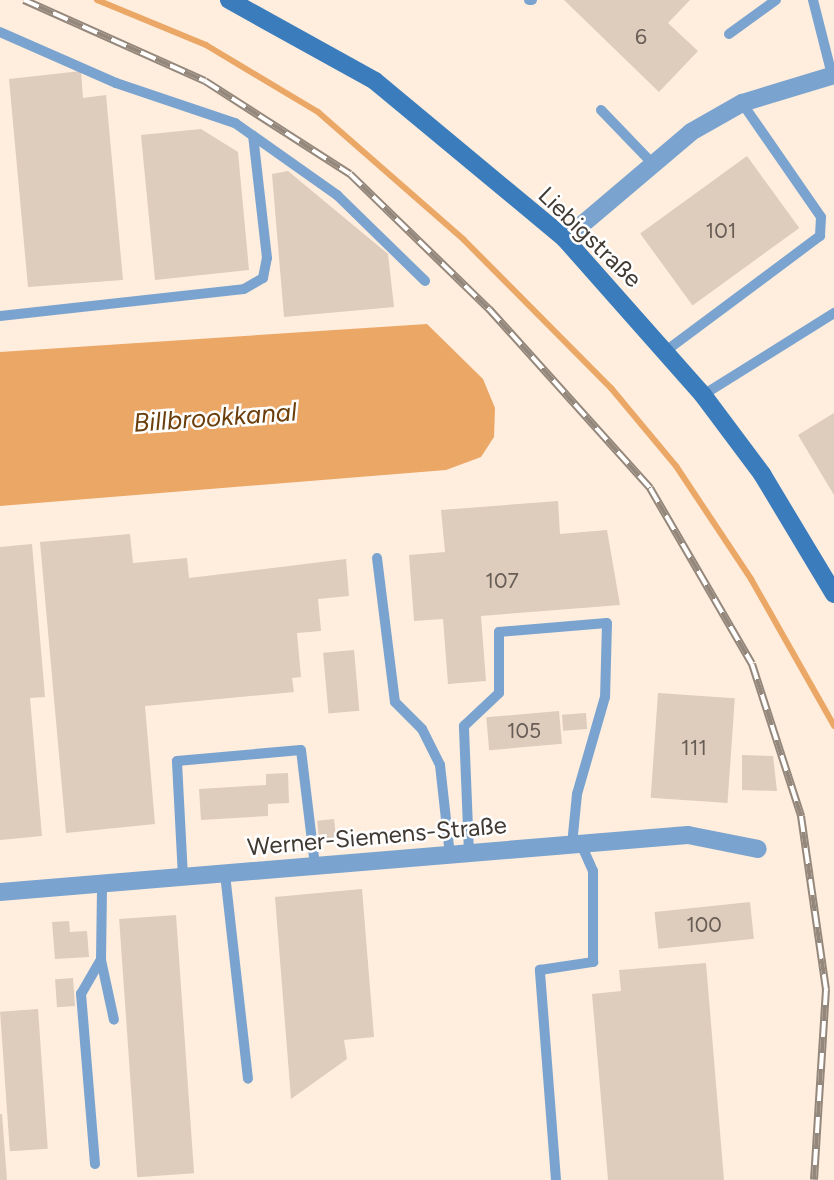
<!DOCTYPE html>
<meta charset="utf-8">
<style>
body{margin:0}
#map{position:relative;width:834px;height:1180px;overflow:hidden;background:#ffeddd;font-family:Figtree,sans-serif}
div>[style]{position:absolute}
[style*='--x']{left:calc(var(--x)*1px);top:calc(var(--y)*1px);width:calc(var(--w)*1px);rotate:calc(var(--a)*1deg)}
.water>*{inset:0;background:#eba766}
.stream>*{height:6px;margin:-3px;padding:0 3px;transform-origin:3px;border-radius:3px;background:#eba766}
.building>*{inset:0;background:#deccbd;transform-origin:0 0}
.service>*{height:10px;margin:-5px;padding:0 5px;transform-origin:5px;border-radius:5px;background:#7aa4cf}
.minor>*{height:18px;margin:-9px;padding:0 9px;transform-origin:9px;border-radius:9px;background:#7aa4cf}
.secondary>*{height:18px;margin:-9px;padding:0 9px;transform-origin:9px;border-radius:9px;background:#3b7dbc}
.rail>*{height:8px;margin-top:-4px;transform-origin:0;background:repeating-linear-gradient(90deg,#fff 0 16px,#94887d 0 32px);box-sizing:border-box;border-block:2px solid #94887d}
span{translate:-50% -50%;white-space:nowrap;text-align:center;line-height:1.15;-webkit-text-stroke:5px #fff;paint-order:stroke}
.number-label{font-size:21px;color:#685e56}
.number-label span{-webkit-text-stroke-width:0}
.street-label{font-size:24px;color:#413a33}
.water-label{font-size:26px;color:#6b3f0b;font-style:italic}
</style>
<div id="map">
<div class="water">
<i style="clip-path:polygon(427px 324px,483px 379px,495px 408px,494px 437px,481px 457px,446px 470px,0 506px,0 352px)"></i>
</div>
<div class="stream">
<i style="--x:97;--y:0;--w:118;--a:22.4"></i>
<i style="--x:206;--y:45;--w:131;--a:30.9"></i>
<i style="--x:318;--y:112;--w:194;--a:41.2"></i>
<i style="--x:464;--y:240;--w:209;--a:45.2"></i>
<i style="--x:611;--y:388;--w:102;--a:50.2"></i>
<i style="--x:676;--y:466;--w:136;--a:56.4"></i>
<i style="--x:751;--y:579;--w:169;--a:60.5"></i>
</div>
<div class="building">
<i style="clip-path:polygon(564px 0,690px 0,668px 23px,698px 51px,659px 92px)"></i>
<i style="clip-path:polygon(81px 71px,83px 98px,106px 95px,123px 280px,28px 287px,9px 79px)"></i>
<i style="clip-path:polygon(201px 129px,238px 152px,249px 270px,155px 280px,141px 135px)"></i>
<i style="left:747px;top:156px;width:89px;height:132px;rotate:54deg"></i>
<i style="clip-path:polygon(288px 171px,388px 254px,394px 307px,284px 317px,272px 174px)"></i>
<i style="clip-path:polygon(834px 413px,834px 495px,798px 435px)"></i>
<i style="clip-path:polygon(558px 501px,560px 534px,607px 530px,620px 605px,481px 616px,486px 681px,448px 684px,443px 619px,414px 621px,409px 555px,445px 552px,441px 510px)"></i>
<i style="clip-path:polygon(130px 534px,133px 563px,187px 558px,189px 578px,346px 559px,349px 596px,318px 599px,321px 631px,297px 633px,301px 677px,292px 678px,294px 692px,145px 706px,155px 824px,66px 833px,40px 542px)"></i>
<i style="clip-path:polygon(32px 544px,45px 697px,30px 698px,42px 836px,0 840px,0 547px)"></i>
<i style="left:354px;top:650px;width:61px;height:31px;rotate:85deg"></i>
<i style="left:658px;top:693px;width:77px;height:105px;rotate:4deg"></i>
<i style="left:559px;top:711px;width:33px;height:73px;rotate:85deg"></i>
<i style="left:586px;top:713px;width:16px;height:24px;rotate:86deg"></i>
<i style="clip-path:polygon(742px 755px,773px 756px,777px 791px,742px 790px)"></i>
<i style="clip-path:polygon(288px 773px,289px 803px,268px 804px,268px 816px,201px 820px,199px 789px,266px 785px,266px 774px)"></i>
<i style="left:334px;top:819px;width:19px;height:17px;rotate:84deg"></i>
<i style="clip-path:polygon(362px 889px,374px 1037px,344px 1040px,347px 1059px,291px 1099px,275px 897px)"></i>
<i style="left:750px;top:902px;width:37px;height:96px;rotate:84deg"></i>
<i style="left:176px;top:915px;width:259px;height:57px;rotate:86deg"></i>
<i style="clip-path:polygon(69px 921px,70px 932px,87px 931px,89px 957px,55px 959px,52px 922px)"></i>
<i style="clip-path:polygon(706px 963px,724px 1180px,608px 1180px,592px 994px,621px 991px,619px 970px)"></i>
<i style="left:73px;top:978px;width:28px;height:18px;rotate:86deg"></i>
<i style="left:38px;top:1009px;width:140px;height:38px;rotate:86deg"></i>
<i style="clip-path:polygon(0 1114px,2px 1114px,7px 1180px,0 1180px)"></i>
</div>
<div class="service">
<i style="--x:529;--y:0;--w:3;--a:0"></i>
<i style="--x:813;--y:0;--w:77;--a:75.8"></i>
<i style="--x:0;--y:32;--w:127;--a:23.7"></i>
<i style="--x:116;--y:83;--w:126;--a:18.6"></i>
<i style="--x:235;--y:123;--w:125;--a:35.2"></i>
<i style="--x:337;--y:195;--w:123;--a:44.3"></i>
<i style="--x:729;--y:34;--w:58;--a:-35.9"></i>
<i style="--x:601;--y:110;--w:72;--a:46.1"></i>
<i style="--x:0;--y:316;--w:245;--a:-6.3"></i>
<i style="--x:244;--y:289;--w:22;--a:-30"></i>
<i style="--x:263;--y:278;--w:20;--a:-79"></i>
<i style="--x:267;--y:258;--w:123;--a:-96.5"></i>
<i style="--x:667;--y:350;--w:191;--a:-36.7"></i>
<i style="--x:820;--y:236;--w:19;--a:-87"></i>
<i style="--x:821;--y:217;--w:139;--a:-124.7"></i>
<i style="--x:703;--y:395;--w:155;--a:-32"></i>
<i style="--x:377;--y:558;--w:145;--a:82.9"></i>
<i style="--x:395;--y:702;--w:38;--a:45"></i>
<i style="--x:422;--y:729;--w:40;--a:63.4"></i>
<i style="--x:440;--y:765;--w:91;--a:83.7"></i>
<i style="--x:469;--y:853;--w:127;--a:-92.3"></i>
<i style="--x:464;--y:726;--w:48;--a:-43.3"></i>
<i style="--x:499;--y:693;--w:61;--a:-90"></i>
<i style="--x:499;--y:632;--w:108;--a:-4.8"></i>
<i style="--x:607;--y:623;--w:74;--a:91.5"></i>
<i style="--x:605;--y:697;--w:101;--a:106.1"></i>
<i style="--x:577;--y:794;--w:51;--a:95.6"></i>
<i style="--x:225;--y:874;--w:206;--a:83.6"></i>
<i style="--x:183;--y:877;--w:116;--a:-93"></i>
<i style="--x:177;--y:761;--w:124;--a:-5.1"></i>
<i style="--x:301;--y:750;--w:117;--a:83.1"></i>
<i style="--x:101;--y:960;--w:61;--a:77.8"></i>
<i style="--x:95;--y:1164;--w:171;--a:-94.7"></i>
<i style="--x:81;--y:994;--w:39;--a:-60"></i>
<i style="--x:101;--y:960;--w:76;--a:-89.2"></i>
<i style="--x:556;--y:1180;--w:211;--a:-94.4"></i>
<i style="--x:540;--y:970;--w:54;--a:-8.6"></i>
<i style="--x:593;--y:962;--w:91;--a:-90"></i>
<i style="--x:593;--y:871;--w:30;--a:-114"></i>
</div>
<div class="minor">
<i style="--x:565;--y:239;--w:165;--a:-40.3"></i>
<i style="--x:691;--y:132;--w:59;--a:-29.6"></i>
<i style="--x:742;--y:103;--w:96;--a:-16.9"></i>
<i style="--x:0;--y:892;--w:690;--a:-4.74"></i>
<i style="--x:688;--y:835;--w:71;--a:11.3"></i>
</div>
<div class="secondary">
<i style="--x:229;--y:0;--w:167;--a:29"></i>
<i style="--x:375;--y:81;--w:247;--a:39.7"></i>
<i style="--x:565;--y:239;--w:208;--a:48.5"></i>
<i style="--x:703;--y:395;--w:99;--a:53.2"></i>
<i style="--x:762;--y:474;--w:140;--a:59"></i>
</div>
<div class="rail">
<i style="--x:24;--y:0;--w:198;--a:24.1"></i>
<i style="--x:205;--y:81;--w:172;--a:32.7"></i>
<i style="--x:350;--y:174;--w:194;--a:44.2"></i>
<i style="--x:489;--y:309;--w:241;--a:48"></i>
<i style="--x:650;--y:488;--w:203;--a:59.9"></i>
<i style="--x:752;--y:664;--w:160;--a:72.1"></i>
<i style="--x:801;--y:816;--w:175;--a:81.8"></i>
<i style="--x:826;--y:989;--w:191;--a:93.6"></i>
</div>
<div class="number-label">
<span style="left:641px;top:37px">6</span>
<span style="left:721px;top:231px">101</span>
<span style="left:502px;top:581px">107</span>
<span style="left:524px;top:731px">105</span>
<span style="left:694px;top:748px">111</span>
<span style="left:704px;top:925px">100</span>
</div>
<div class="street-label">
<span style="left:590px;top:237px;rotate:44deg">Liebigstraße</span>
<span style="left:377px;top:836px;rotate:-5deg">Werner-Siemens-Straße</span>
</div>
<div class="water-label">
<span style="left:215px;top:418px;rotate:-4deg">Billbrookkanal</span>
</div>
</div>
